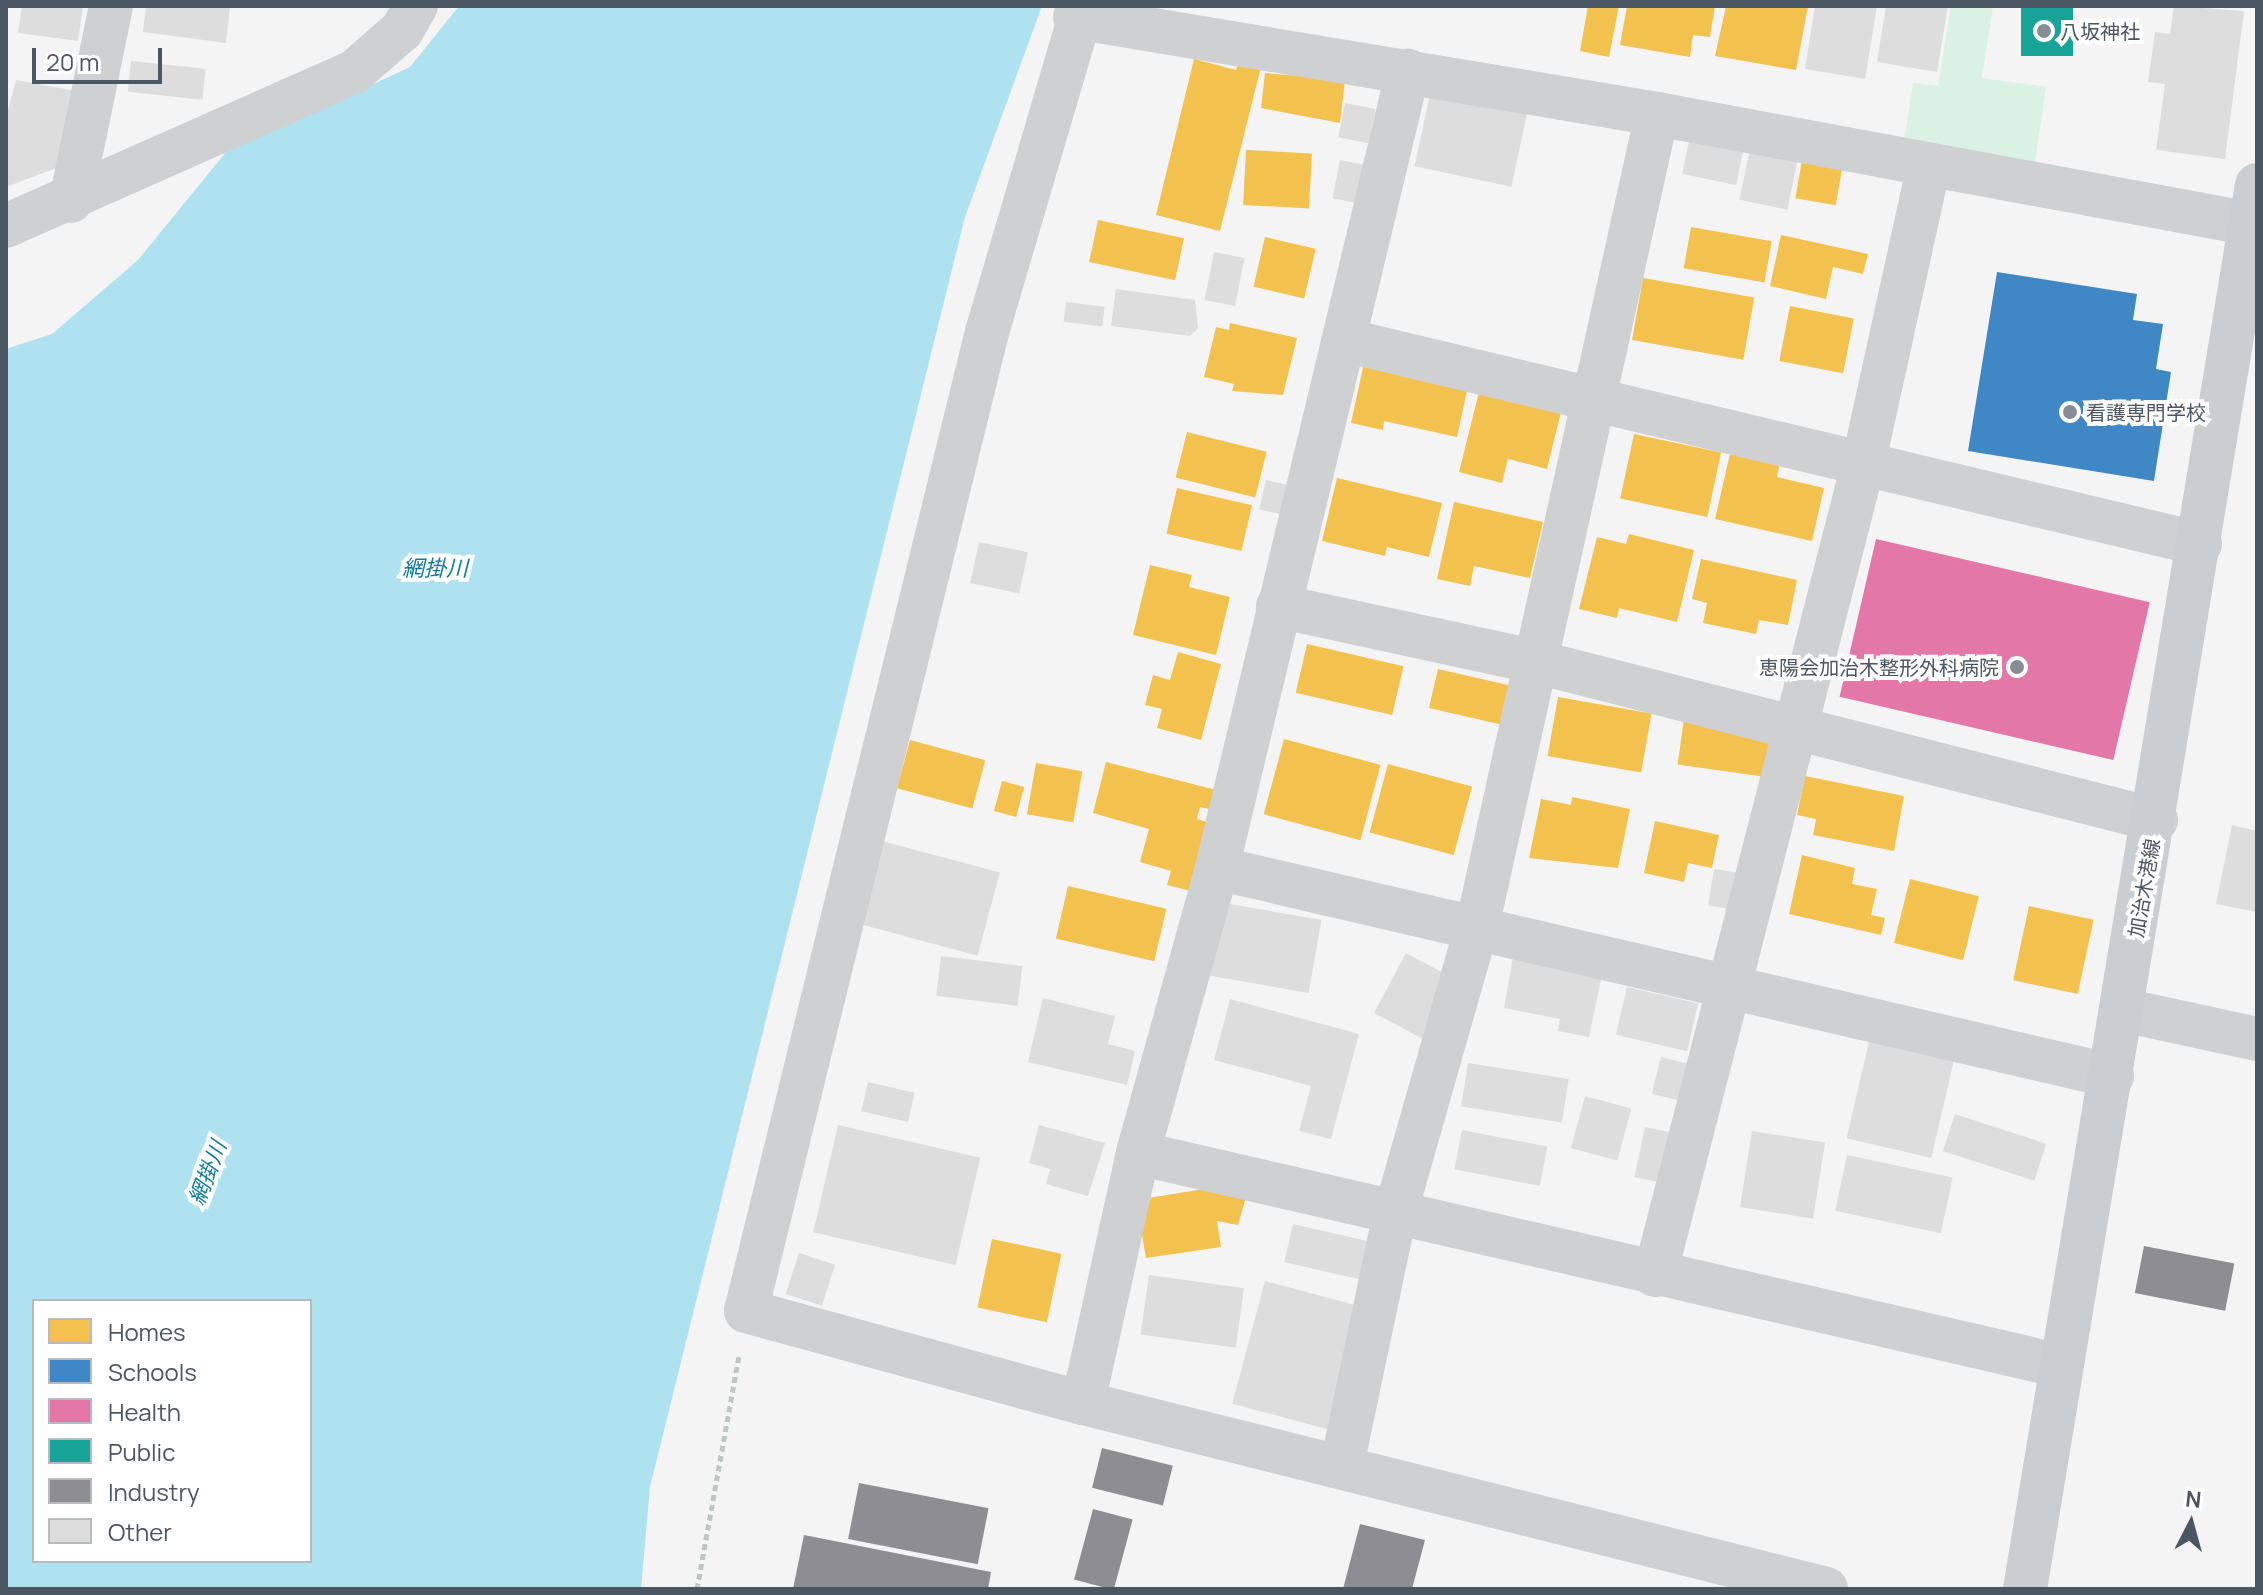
<!DOCTYPE html>
<meta charset="utf-8">
<style>
body{margin:0}
#map{position:relative;width:2263px;height:1595px;overflow:hidden;background:#f4f4f4;font-family:Manrope,"Noto Sans JP",sans-serif}
div>[style]{position:absolute}
[style*='--x']{left:calc(var(--x)*1px);top:calc(var(--y)*1px);width:calc(var(--w)*1px);rotate:calc(var(--a)*1deg)}
.green>*{inset:0;background:#d9f2e3}
.water>*{inset:0;background:#aee2f0}
.homes>*{inset:0;background:#f2c14e;transform-origin:0 0}
.schools>*{inset:0;background:#3f88c5}
.health>*{inset:0;background:#e377a8;transform-origin:0 0}
.public>*{inset:0;background:#17a398;transform-origin:0 0}
.industry>*{inset:0;background:#8d8d92;transform-origin:0 0}
.building>*{inset:0;background:#ddddde;transform-origin:0 0}
.path>*{height:5px;margin-top:-2.5px;transform-origin:0;background:repeating-linear-gradient(90deg,#bcc7c4 0 6px,transparent 0 10px)}
.minor>*{height:44px;margin:-22px;padding:0 22px;transform-origin:22px;border-radius:22px;background:#ced0d2}
.major>*{height:44px;margin:-22px;padding:0 22px;transform-origin:22px;border-radius:22px;background:#caced1}
.dots>*{width:22px;height:22px;translate:-50% -50%;box-sizing:border-box;border:4px solid #fff;border-radius:50%}
span{translate:-50% -50%;white-space:nowrap;text-align:center;line-height:1.15;-webkit-text-stroke:8px #fff;paint-order:stroke}
.poi-label{font-size:20px;color:#4a5661}
.left{translate:0 -50%;text-align:left}
.right{translate:-100% -50%;text-align:right}
.street-label{font-size:20px;color:#4a5661}
.water-label{font-size:22px;color:#0c7c9b;font-style:italic}
.frame{position:absolute;inset:0;border:8px solid #4a5661;pointer-events:none}
.legend{position:absolute;left:32px;top:1299px;width:280px;height:264px;box-sizing:border-box;background:#fff;border:2px solid #b7bbc0;margin:0;padding:10px 14px;list-style:none;font-size:24px;color:#4a5661}
.legend li{display:flex;align-items:center;gap:16px;height:40px}
.legend b{width:40px;border:2px solid #b7bbc0}
.north{position:absolute;left:2151px;top:1483px;width:80px;height:80px;-webkit-text-stroke:6px #fff;paint-order:stroke;rotate:6deg;font-size:22px;font-weight:700;line-height:32px;text-align:center;color:#4a5661}
.north::after{content:'';display:block;margin:auto;width:28px;height:36px;background:#4a5661;clip-path:polygon(50% 0,100% 100%,50% 72%,0 100%)}
.scale{position:absolute;left:32px;top:48px;width:130px;height:36px;box-sizing:border-box;border:4px solid #4a5661;border-top:0;padding-left:10px;font-size:24px;line-height:28px;white-space:nowrap;color:#4a5661;-webkit-text-stroke:6px #fff;paint-order:stroke}
</style>
<div id="map">
<div class="green">
<i style="clip-path:polygon(1951px 6px,1993px 6px,1982px 78px,2046px 87px,2034px 168px,1903px 148px,1913px 83px,1938px 86px)"></i>
</div>
<div class="water">
<i style="clip-path:polygon(evenodd,459px 6px,1042px 6px,965px 217px,650px 1487px,641px 1589px,6px 1589px,6px 349px,52px 334px,138px 260px,226px 152px,410px 67px,459px 6px,34px 1301px,310px 1301px,310px 1561px,34px 1561px,34px 1301px)"></i>
</div>
<div class="homes">
<i style="clip-path:polygon(1588px 6px,1619px 6px,1609px 57px,1580px 51px)"></i>
<i style="clip-path:polygon(1627px 6px,1715px 6px,1710px 37px,1693px 35px,1690px 57px,1620px 45px)"></i>
<i style="clip-path:polygon(1726px 6px,1808px 6px,1796px 70px,1715px 56px)"></i>
<i style="clip-path:polygon(1241px 53px,1263px 59px,1220px 231px,1156px 215px,1194px 59px,1236px 70px)"></i>
<i style="clip-path:polygon(1265px 73px,1345px 80px,1340px 123px,1261px 108px)"></i>
<i style="left:1804px;top:149px;width:41px;height:50px;rotate:10deg"></i>
<i style="left:1246px;top:150px;width:66px;height:55px;rotate:3deg"></i>
<i style="left:1098px;top:220px;width:88px;height:43px;rotate:12deg"></i>
<i style="left:1691px;top:227px;width:82px;height:42px;rotate:10deg"></i>
<i style="clip-path:polygon(1781px 235px,1868px 254px,1863px 274px,1833px 267px,1826px 299px,1770px 286px)"></i>
<i style="left:1265px;top:237px;width:52px;height:51px;rotate:13deg"></i>
<i style="left:1643px;top:278px;width:113px;height:63px;rotate:10deg"></i>
<i style="left:1790px;top:306px;width:65px;height:56px;rotate:11deg"></i>
<i style="clip-path:polygon(1230px 323px,1297px 338px,1283px 395px,1232px 391px,1234px 384px,1204px 377px,1216px 327px,1229px 330px)"></i>
<i style="clip-path:polygon(1364px 363px,1468px 386px,1457px 437px,1384px 421px,1383px 430px,1351px 423px)"></i>
<i style="clip-path:polygon(1482px 380px,1564px 400px,1547px 469px,1508px 459px,1502px 483px,1459px 472px)"></i>
<i style="left:1187px;top:432px;width:82px;height:47px;rotate:14deg"></i>
<i style="left:1634px;top:434px;width:89px;height:66px;rotate:12deg"></i>
<i style="clip-path:polygon(1732px 445px,1781px 457px,1777px 477px,1824px 488px,1812px 541px,1715px 519px)"></i>
<i style="clip-path:polygon(1337px 478px,1442px 503px,1429px 557px,1387px 547px,1385px 556px,1322px 541px)"></i>
<i style="left:1177px;top:488px;width:77px;height:47px;rotate:13deg"></i>
<i style="clip-path:polygon(1454px 502px,1543px 522px,1530px 578px,1474px 566px,1470px 586px,1437px 579px)"></i>
<i style="clip-path:polygon(1629px 534px,1694px 550px,1677px 622px,1619px 608px,1617px 618px,1579px 609px,1597px 537px,1626px 544px)"></i>
<i style="clip-path:polygon(1701px 559px,1797px 580px,1788px 625px,1759px 620px,1756px 634px,1703px 623px,1707px 603px,1692px 599px)"></i>
<i style="clip-path:polygon(1150px 565px,1192px 575px,1189px 587px,1230px 597px,1216px 655px,1133px 635px)"></i>
<i style="left:1307px;top:644px;width:99px;height:50px;rotate:13deg"></i>
<i style="clip-path:polygon(1178px 652px,1221px 664px,1201px 740px,1157px 728px,1162px 709px,1145px 705px,1153px 675px,1170px 680px)"></i>
<i style="left:1438px;top:669px;width:75px;height:40px;rotate:13deg"></i>
<i style="left:1558px;top:697px;width:95px;height:60px;rotate:10deg"></i>
<i style="left:1684px;top:719px;width:98px;height:46px;rotate:8deg"></i>
<i style="left:1284px;top:739px;width:100px;height:78px;rotate:15deg"></i>
<i style="left:910px;top:740px;width:78px;height:50px;rotate:15deg"></i>
<i style="clip-path:polygon(1106px 762px,1224px 792px,1218px 811px,1200px 807px,1197px 819px,1213px 824px,1195px 892px,1167px 885px,1171px 871px,1140px 862px,1149px 829px,1093px 813px)"></i>
<i style="left:1036px;top:763px;width:47px;height:52px;rotate:10deg"></i>
<i style="left:1388px;top:764px;width:87px;height:71px;rotate:15deg"></i>
<i style="clip-path:polygon(1805px 776px,1904px 796px,1894px 851px,1813px 835px,1816px 819px,1797px 815px)"></i>
<i style="left:1002px;top:781px;width:23px;height:31px;rotate:15deg"></i>
<i style="clip-path:polygon(1572px 797px,1630px 809px,1618px 868px,1529px 858px,1541px 799px,1571px 805px)"></i>
<i style="clip-path:polygon(1655px 821px,1719px 835px,1712px 868px,1688px 863px,1684px 882px,1644px 873px)"></i>
<i style="clip-path:polygon(1802px 855px,1855px 868px,1852px 884px,1877px 889px,1871px 915px,1885px 918px,1881px 935px,1789px 914px)"></i>
<i style="left:1910px;top:879px;width:71px;height:66px;rotate:14deg"></i>
<i style="left:1068px;top:886px;width:101px;height:54px;rotate:13deg"></i>
<i style="left:2029px;top:906px;width:66px;height:76px;rotate:12deg"></i>
<i style="clip-path:polygon(1210px 1188px,1248px 1190px,1238px 1225px,1217px 1221px,1221px 1247px,1146px 1258px,1136px 1200px)"></i>
<i style="left:992px;top:1239px;width:71px;height:70px;rotate:12deg"></i>
</div>
<div class="schools">
<i style="clip-path:polygon(1997px 272px,2137px 294px,2133px 320px,2163px 324px,2156px 369px,2171px 372px,2154px 481px,1968px 451px)"></i>
</div>
<div class="health">
<i style="left:1876px;top:539px;width:281px;height:162px;rotate:13deg"></i>
</div>
<div class="public">
<i style="left:2021px;top:6px;width:52px;height:50px"></i>
</div>
<div class="industry">
<i style="left:2144px;top:1246px;width:92px;height:48px;rotate:11deg"></i>
<i style="left:1102px;top:1448px;width:73px;height:41px;rotate:14deg"></i>
<i style="left:859px;top:1483px;width:132px;height:57px;rotate:11deg"></i>
<i style="left:1093px;top:1509px;width:41px;height:73px;rotate:15deg"></i>
<i style="clip-path:polygon(1360px 1524px,1425px 1540px,1412px 1589px,1343px 1589px)"></i>
<i style="clip-path:polygon(804px 1535px,991px 1572px,988px 1589px,793px 1589px)"></i>
</div>
<div class="building">
<i style="clip-path:polygon(22px 6px,83px 6px,78px 41px,18px 33px)"></i>
<i style="clip-path:polygon(146px 6px,230px 6px,226px 43px,143px 32px)"></i>
<i style="clip-path:polygon(1815px 6px,1877px 6px,1865px 79px,1805px 69px)"></i>
<i style="clip-path:polygon(1886px 6px,1948px 6px,1937px 72px,1877px 62px)"></i>
<i style="clip-path:polygon(2174px 6px,2244px 11px,2225px 159px,2156px 150px,2165px 84px,2148px 82px,2155px 32px,2170px 34px)"></i>
<i style="left:131px;top:61px;width:75px;height:31px;rotate:6deg"></i>
<i style="clip-path:polygon(16px 80px,88px 93px,75px 161px,6px 187px,6px 117px)"></i>
<i style="left:1431px;top:89px;width:99px;height:79px;rotate:12deg"></i>
<i style="left:1345px;top:103px;width:31px;height:35px;rotate:11deg"></i>
<i style="left:1693px;top:123px;width:55px;height:52px;rotate:12deg"></i>
<i style="left:1753px;top:135px;width:49px;height:66px;rotate:12deg"></i>
<i style="left:1340px;top:160px;width:25px;height:39px;rotate:11deg"></i>
<i style="left:1214px;top:252px;width:31px;height:49px;rotate:11deg"></i>
<i style="clip-path:polygon(1116px 289px,1195px 300px,1198px 328px,1190px 336px,1111px 326px)"></i>
<i style="left:1066px;top:302px;width:39px;height:20px;rotate:7deg"></i>
<i style="left:1266px;top:480px;width:28px;height:30px;rotate:13deg"></i>
<i style="left:979px;top:542px;width:50px;height:42px;rotate:12deg"></i>
<i style="clip-path:polygon(2232px 825px,2257px 831px,2257px 912px,2216px 904px)"></i>
<i style="left:882px;top:841px;width:122px;height:86px;rotate:15deg"></i>
<i style="left:1714px;top:869px;width:25px;height:37px;rotate:9deg"></i>
<i style="left:1219px;top:902px;width:104px;height:74px;rotate:10deg"></i>
<i style="clip-path:polygon(1514px 952px,1603px 970px,1589px 1037px,1558px 1031px,1560px 1019px,1504px 1008px)"></i>
<i style="left:1406px;top:953px;width:55px;height:68px;rotate:28deg"></i>
<i style="left:941px;top:956px;width:82px;height:40px;rotate:7deg"></i>
<i style="left:1627px;top:987px;width:73px;height:49px;rotate:13deg"></i>
<i style="clip-path:polygon(1043px 998px,1115px 1016px,1108px 1044px,1135px 1051px,1127px 1085px,1028px 1062px)"></i>
<i style="clip-path:polygon(1230px 999px,1359px 1034px,1331px 1139px,1299px 1131px,1311px 1086px,1214px 1060px)"></i>
<i style="left:1870px;top:1037px;width:87px;height:104px;rotate:13deg"></i>
<i style="left:1661px;top:1057px;width:33px;height:38px;rotate:14deg"></i>
<i style="left:1468px;top:1063px;width:102px;height:44px;rotate:9deg"></i>
<i style="left:868px;top:1082px;width:48px;height:30px;rotate:13deg"></i>
<i style="left:1585px;top:1096px;width:48px;height:54px;rotate:15deg"></i>
<i style="left:1955px;top:1114px;width:96px;height:39px;rotate:18deg"></i>
<i style="left:838px;top:1125px;width:146px;height:110px;rotate:13deg"></i>
<i style="clip-path:polygon(1039px 1125px,1105px 1143px,1088px 1196px,1046px 1184px,1050px 1169px,1029px 1163px)"></i>
<i style="left:1645px;top:1127px;width:35px;height:51px;rotate:12deg"></i>
<i style="left:1462px;top:1130px;width:87px;height:40px;rotate:11deg"></i>
<i style="left:1752px;top:1131px;width:74px;height:77px;rotate:9deg"></i>
<i style="left:1847px;top:1155px;width:108px;height:57px;rotate:12deg"></i>
<i style="left:1293px;top:1224px;width:85px;height:39px;rotate:13deg"></i>
<i style="left:799px;top:1253px;width:38px;height:43px;rotate:18deg"></i>
<i style="left:1149px;top:1275px;width:96px;height:60px;rotate:8deg"></i>
<i style="left:1265px;top:1281px;width:99px;height:127px;rotate:15deg"></i>
</div>
<div class="path">
<i style="--x:697;--y:1589;--w:238;--a:-79.8"></i>
</div>
<div class="minor">
<i style="--x:1083;--y:6;--w:340;--a:106.4"></i>
<i style="--x:987;--y:332;--w:1008;--a:103.83"></i>
<i style="--x:746;--y:1311;--w:349;--a:15.3"></i>
<i style="--x:1083;--y:1403;--w:766;--a:14.05"></i>
<i style="--x:1075;--y:17;--w:590;--a:9.46"></i>
<i style="--x:1657;--y:114;--w:604;--a:10.49"></i>
<i style="--x:71;--y:201;--w:199;--a:-78.4"></i>
<i style="--x:6;--y:226;--w:381;--a:-23.9"></i>
<i style="--x:354;--y:72;--w:64;--a:-41.2"></i>
<i style="--x:402;--y:30;--w:28;--a:-60"></i>
<i style="--x:1344;--y:340;--w:880;--a:13.4"></i>
<i style="--x:1278;--y:606;--w:265;--a:12.2"></i>
<i style="--x:1537;--y:662;--w:639;--a:14.32"></i>
<i style="--x:1217;--y:868;--w:919;--a:13.08"></i>
<i style="--x:2123;--y:1010;--w:137;--a:12.2"></i>
<i style="--x:1138;--y:1153;--w:947;--a:12.99"></i>
<i style="--x:1655;--y:1275;--w:836;--a:-75.6"></i>
<i style="--x:1863;--y:465;--w:307;--a:-77.6"></i>
<i style="--x:1083;--y:1403;--w:256;--a:-77.6"></i>
<i style="--x:1138;--y:1153;--w:296;--a:-74.5"></i>
<i style="--x:1217;--y:868;--w:820;--a:-76.52"></i>
<i style="--x:1342;--y:1465;--w:257;--a:-78.1"></i>
<i style="--x:1395;--y:1214;--w:298;--a:-74.1"></i>
<i style="--x:1477;--y:927;--w:833;--a:-77.52"></i>
</div>
<div class="major">
<i style="--x:2025;--y:1589;--w:1423;--a:-80.62"></i>
</div>
<div class="dots">
<i style="left:2044px;top:31px;background:#868d94"></i>
<i style="left:2070px;top:412px;background:#868d94"></i>
<i style="left:2017px;top:667px;background:#868d94"></i>
</div>
<div class="poi-label">
<span class="left" style="left:2060px;top:31px">八坂神社</span>
<span class="left" style="left:2086px;top:412px">看護専門学校</span>
<span class="right" style="left:1999px;top:667px">恵陽会加治木整形外科病院</span>
</div>
<div class="street-label">
<span style="left:2144px;top:888px;rotate:-80deg">加治木港線</span>
</div>
<div class="water-label">
<span style="left:435px;top:569px">網掛川</span>
<span style="left:208px;top:1173px;rotate:-69deg">網掛川</span>
</div>
<div class="frame"></div>
<ul class="legend">
<li><b style="height:22px;background:#f2c14e"></b>Homes</li>
<li><b style="height:22px;background:#3f88c5"></b>Schools</li>
<li><b style="height:22px;background:#e377a8"></b>Health</li>
<li><b style="height:22px;background:#17a398"></b>Public</li>
<li><b style="height:22px;background:#8d8d92"></b>Industry</li>
<li><b style="height:22px;background:#ddddde"></b>Other</li>
</ul>
<div class="north">N</div>
<div class="scale">20 m</div>
</div>
